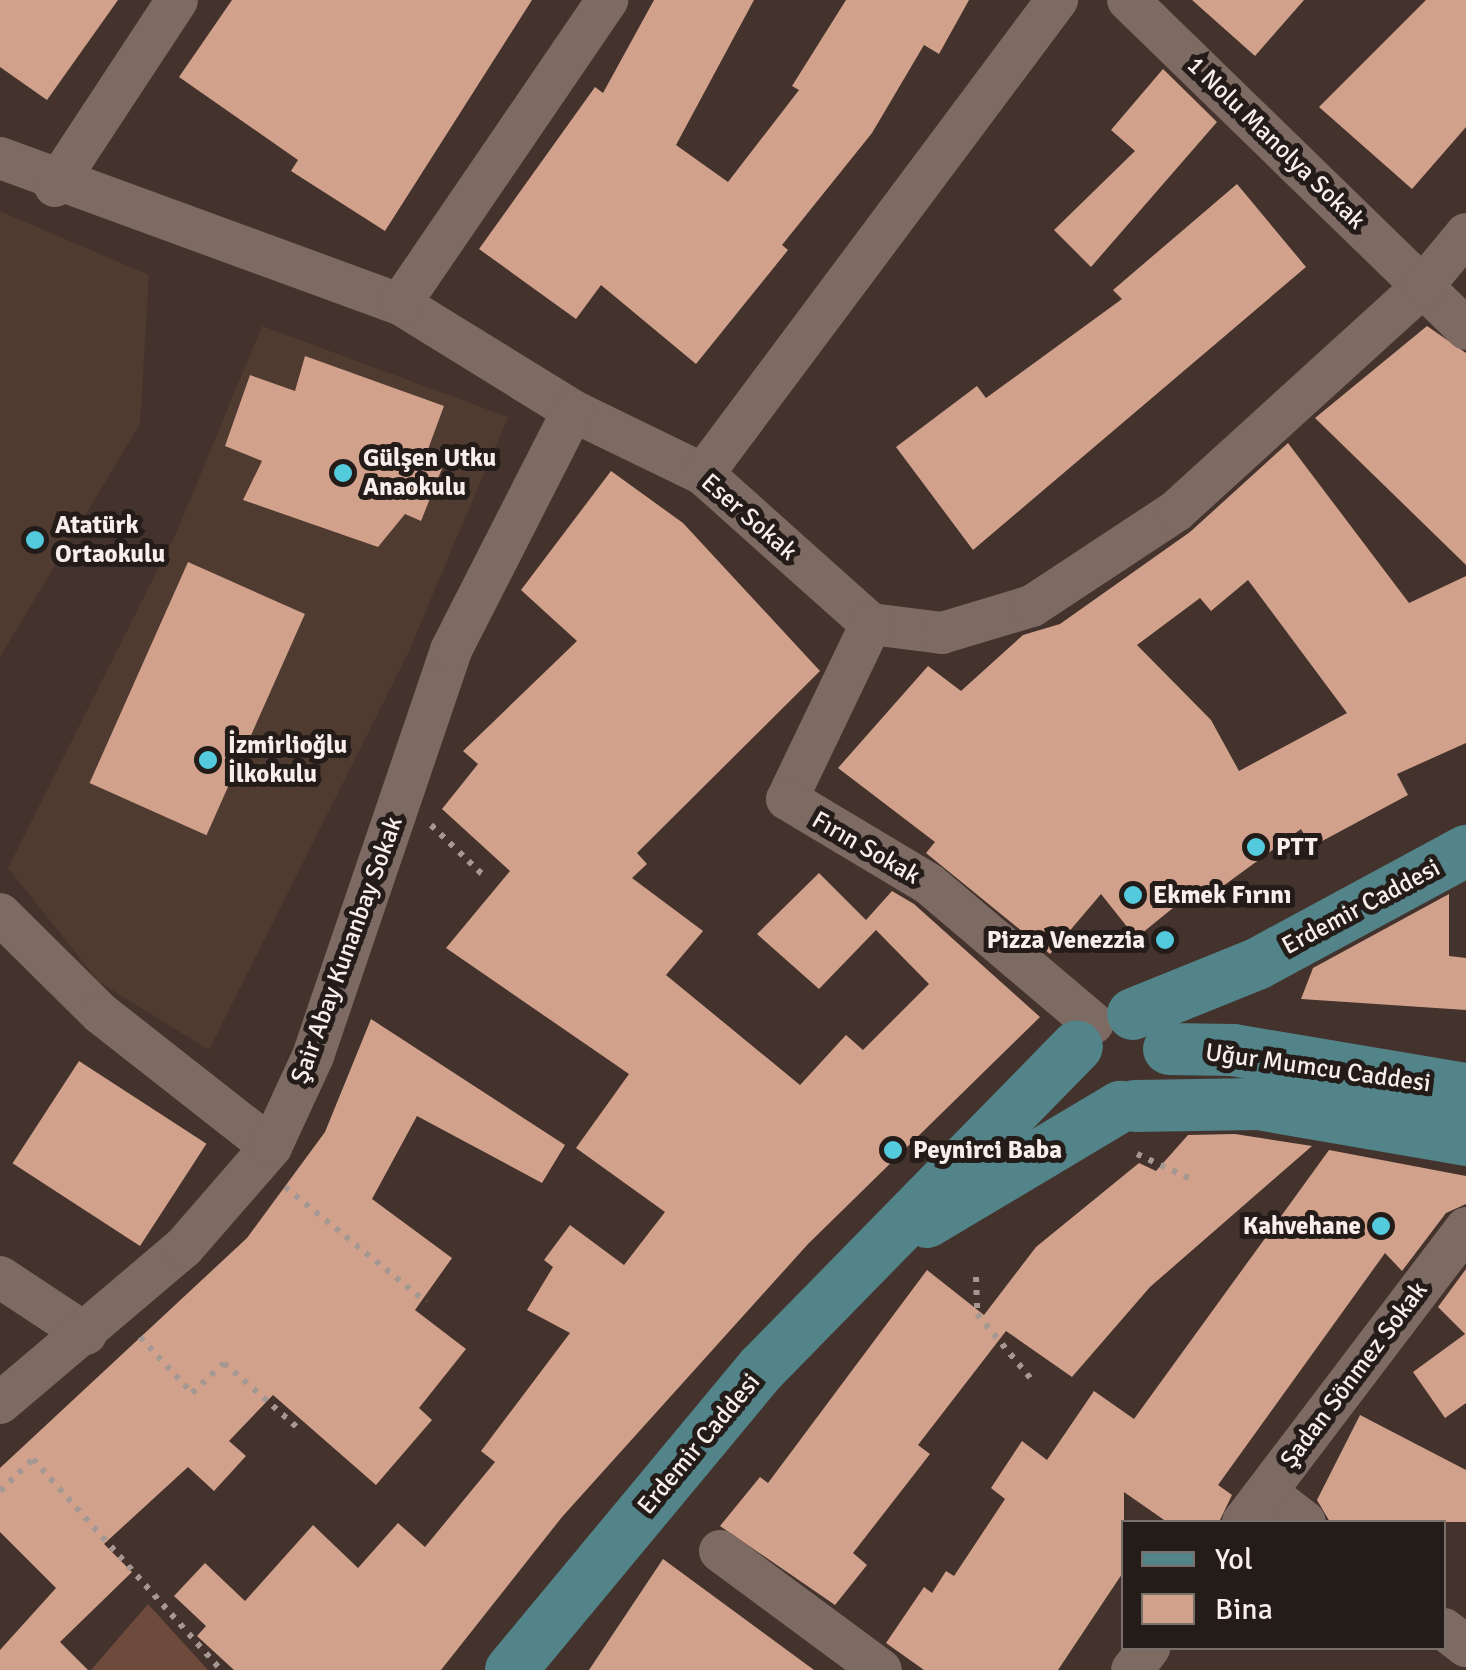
<!DOCTYPE html>
<meta charset="utf-8">
<style>
body{margin:0}
#map{position:relative;width:1466px;height:1670px;overflow:hidden;background:#43332c;font-family:Signika,sans-serif}
div>[style]{position:absolute}
[style*='--x']{left:calc(var(--x)*1px);top:calc(var(--y)*1px);width:calc(var(--w)*1px);rotate:calc(var(--a)*1deg)}
.built>*{inset:0;background:#503b31}
.green>*{inset:0;background:#6d4a3b}
.building>*{inset:0;background:#d2a18c;transform-origin:0 0}
.path>*{height:6px;margin-top:-3px;transform-origin:0;background:repeating-linear-gradient(90deg,#a59892 0 5px,transparent 0 13px)}
.minor>*{height:42px;margin:-21px;padding:0 21px;transform-origin:21px;border-radius:21px;background:#7d6a63}
.major>*{height:52px;margin:-26px;padding:0 26px;transform-origin:26px;border-radius:26px;background:#528489}
.dots>*{width:28px;height:28px;translate:-50% -50%;box-sizing:border-box;border:5px solid #241c19;border-radius:50%}
span{translate:-50% -50%;white-space:nowrap;text-align:center;line-height:1.15;-webkit-text-stroke:10px #241c19;paint-order:stroke}
.street-label{font-size:25px;color:#f9eee9}
.poi-label{font-size:25px;color:#f9eee9;font-weight:700}
.left{translate:0 -50%;text-align:left}
.right{translate:-100% -50%;text-align:right}
.legend{position:absolute;left:1121px;top:1520px;width:325px;height:130px;box-sizing:border-box;background:#241c19;border:2px solid #79706c;margin:0;padding:12px 18px;list-style:none;font-size:30px;color:#f9eee9}
.legend li{display:flex;align-items:center;gap:20px;height:50px}
.legend b{width:50px;border:2px solid #79706c}
</style>
<div id="map">
<div class="built">
<i style="clip-path:polygon(0 211px,149px 275px,140px 424px,0 657px)"></i>
<i style="clip-path:polygon(262px 326px,508px 417px,408px 653px,209px 1050px,99px 982px,8px 868px,178px 529px)"></i>
</div>
<div class="green">
<i style="clip-path:polygon(148px 1604px,208px 1670px,91px 1670px)"></i>
</div>
<div class="building">
<i style="clip-path:polygon(0 0,118px 0,47px 100px,0 67px)"></i>
<i style="clip-path:polygon(232px 0,532px 0,385px 231px,291px 171px,298px 160px,179px 77px)"></i>
<i style="clip-path:polygon(654px 0,754px 0,676px 145px,728px 182px,799px 90px,792px 86px,846px 0,969px 0,939px 54px,924px 45px,872px 133px,782px 245px,788px 250px,696px 364px,601px 285px,576px 319px,479px 249px,595px 87px,603px 93px)"></i>
<i style="clip-path:polygon(1192px 0,1304px 0,1255px 56px)"></i>
<i style="clip-path:polygon(1426px 0,1466px 0,1466px 127px,1412px 189px,1319px 107px)"></i>
<i style="clip-path:polygon(1163px 69px,1217px 122px,1091px 267px,1054px 230px,1135px 151px,1111px 130px)"></i>
<i style="clip-path:polygon(1237px 184px,1306px 267px,973px 550px,896px 447px,977px 386px,986px 398px,1122px 299px,1113px 290px)"></i>
<i style="clip-path:polygon(1427px 326px,1466px 353px,1466px 565px,1315px 418px)"></i>
<i style="clip-path:polygon(305px 356px,444px 406px,427px 452px,445px 461px,421px 521px,405px 514px,378px 547px,243px 500px,262px 461px,225px 446px,250px 375px,295px 391px)"></i>
<i style="clip-path:polygon(evenodd,1288px 443px,1409px 603px,1466px 576px,1466px 743px,1397px 774px,1408px 795px,1311px 847px,1301px 829px,1208px 897px,1200px 886px,1136px 938px,1101px 894px,1050px 954px,926px 853px,935px 842px,838px 768px,928px 666px,961px 691px,1023px 635px,1060px 624px,1190px 532px,1288px 443px,1248px 580px,1347px 713px,1239px 771px,1211px 720px,1137px 645px,1200px 598px,1211px 611px,1248px 580px)"></i>
<i style="clip-path:polygon(611px 471px,683px 523px,820px 671px,637px 853px,647px 864px,632px 878px,703px 931px,666px 975px,800px 1085px,846px 1035px,863px 1050px,929px 984px,876px 930px,819px 989px,757px 934px,819px 873px,866px 920px,892px 891px,914px 904px,1040px 1017px,808px 1244px,562px 1517px,441px 1670px,234px 1670px,197px 1636px,206px 1626px,174px 1596px,205px 1563px,245px 1601px,313px 1525px,358px 1568px,398px 1523px,425px 1547px,495px 1462px,481px 1451px,570px 1333px,527px 1310px,553px 1267px,544px 1260px,570px 1225px,624px 1265px,665px 1212px,576px 1148px,629px 1074px,446px 948px,510px 871px,442px 809px,478px 764px,463px 751px,577px 641px,521px 590px)"></i>
<i style="left:188px;top:562px;width:128px;height:242px;rotate:24deg"></i>
<i style="clip-path:polygon(1449px 894px,1449px 956px,1466px 958px,1466px 1010px,1301px 999px,1313px 968px)"></i>
<i style="clip-path:polygon(371px 1019px,565px 1145px,542px 1183px,417px 1116px,372px 1199px,452px 1258px,415px 1310px,466px 1349px,419px 1408px,432px 1420px,376px 1485px,273px 1395px,229px 1441px,246px 1456px,214px 1491px,188px 1467px,104px 1544px,132px 1572px,60px 1642px,88px 1670px,0 1670px,0 1650px,56px 1588px,0 1532px,0 1468px,247px 1238px,325px 1132px)"></i>
<i style="left:79px;top:1061px;width:152px;height:122px;rotate:33deg"></i>
<i style="clip-path:polygon(1235px 1134px,1312px 1146px,1150px 1287px,1072px 1377px,1006px 1331px,918px 1445px,930px 1454px,853px 1553px,867px 1565px,835px 1605px,720px 1526px,760px 1477px,768px 1483px,927px 1270px,984px 1315px,1036px 1247px,1139px 1163px,1156px 1171px,1188px 1135px)"></i>
<i style="clip-path:polygon(1329px 1150px,1466px 1176px,1466px 1204px,1446px 1213px,1402px 1271px,1385px 1253px,1218px 1485px,1232px 1495px,1219px 1522px,1167px 1522px,1124px 1492px,1124px 1571px,1058px 1670px,924px 1670px,886px 1643px,924px 1587px,932px 1593px,946px 1571px,954px 1576px,1005px 1499px,991px 1488px,1022px 1441px,1047px 1460px,1094px 1391px,1134px 1419px)"></i>
<i style="clip-path:polygon(1466px 1269px,1466px 1403px,1445px 1418px,1413px 1372px,1465px 1334px,1438px 1307px)"></i>
<i style="clip-path:polygon(1360px 1415px,1466px 1470px,1466px 1522px,1330px 1522px,1317px 1500px)"></i>
<i style="clip-path:polygon(663px 1559px,814px 1670px,589px 1670px)"></i>
</div>
<div class="path">
<i style="--x:431;--y:825;--w:72;--a:43.9"></i>
<i style="--x:1137;--y:1154;--w:64;--a:25"></i>
<i style="--x:285;--y:1187;--w:182;--a:39.2"></i>
<i style="--x:976;--y:1277;--w:37;--a:88"></i>
<i style="--x:977;--y:1314;--w:86;--a:50.2"></i>
<i style="--x:140;--y:1337;--w:76;--a:47.1"></i>
<i style="--x:192;--y:1393;--w:44;--a:-43.2"></i>
<i style="--x:224;--y:1363;--w:98;--a:41.3"></i>
<i style="--x:0;--y:1491;--w:46;--a:-44.1"></i>
<i style="--x:33;--y:1459;--w:283;--a:48.3"></i>
</div>
<div class="minor">
<i style="--x:1128;--y:0;--w:472;--a:44.2"></i>
<i style="--x:0;--y:158;--w:426;--a:20.1"></i>
<i style="--x:400;--y:304;--w:203;--a:31.7"></i>
<i style="--x:573;--y:411;--w:144;--a:25.9"></i>
<i style="--x:703;--y:474;--w:225;--a:41.8"></i>
<i style="--x:871;--y:624;--w:72;--a:7.2"></i>
<i style="--x:942;--y:633;--w:94;--a:-16.7"></i>
<i style="--x:1032;--y:606;--w:173;--a:-33.4"></i>
<i style="--x:1176;--y:511;--w:336;--a:-42.3"></i>
<i style="--x:1424;--y:285;--w:66;--a:-50.5"></i>
<i style="--x:55;--y:186;--w:222;--a:-56.7"></i>
<i style="--x:400;--y:304;--w:368;--a:-55.7"></i>
<i style="--x:703;--y:474;--w:592;--a:-53.25"></i>
<i style="--x:871;--y:624;--w:194;--a:115.6"></i>
<i style="--x:787;--y:799;--w:165;--a:30.9"></i>
<i style="--x:929;--y:884;--w:215;--a:40.3"></i>
<i style="--x:0;--y:914;--w:141;--a:44.7"></i>
<i style="--x:100;--y:1013;--w:217;--a:38.1"></i>
<i style="--x:0;--y:1277;--w:103;--a:33.5"></i>
<i style="--x:0;--y:1403;--w:241;--a:-40.3"></i>
<i style="--x:184;--y:1247;--w:133;--a:-49"></i>
<i style="--x:271;--y:1147;--w:100;--a:-65.2"></i>
<i style="--x:313;--y:1056;--w:429;--a:-71.2"></i>
<i style="--x:451;--y:650;--w:268;--a:-63"></i>
<i style="--x:1266;--y:1492;--w:49;--a:37.6"></i>
<i style="--x:1243;--y:1522;--w:369;--a:-52.8"></i>
<i style="--x:720;--y:1551;--w:200;--a:36.5"></i>
<i style="--x:1444;--y:1629;--w:28;--a:38"></i>
<i style="--x:1132;--y:1670;--w:28;--a:-52"></i>
</div>
<div class="major">
<i style="--x:1133;--y:1014;--w:134;--a:-22"></i>
<i style="--x:1257;--y:964;--w:238;--a:-28.4"></i>
<i style="--x:1169;--y:1049;--w:64;--a:0.9"></i>
<i style="--x:1233;--y:1050;--w:236;--a:9.5"></i>
<i style="--x:1135;--y:1106;--w:123;--a:-0.9"></i>
<i style="--x:1258;--y:1104;--w:211;--a:9.8"></i>
<i style="--x:927;--y:1222;--w:225;--a:-30.8"></i>
<i style="--x:511;--y:1670;--w:393;--a:-50.3"></i>
<i style="--x:762;--y:1368;--w:450;--a:-45.6"></i>
</div>
<div class="dots">
<i style="left:343px;top:473px;background:#53cbdc"></i>
<i style="left:35px;top:540px;background:#53cbdc"></i>
<i style="left:208px;top:760px;background:#53cbdc"></i>
<i style="left:1256px;top:847px;background:#53cbdc"></i>
<i style="left:1133px;top:895px;background:#53cbdc"></i>
<i style="left:1165px;top:940px;background:#53cbdc"></i>
<i style="left:893px;top:1150px;background:#53cbdc"></i>
<i style="left:1381px;top:1226px;background:#53cbdc"></i>
</div>
<div class="street-label">
<span style="left:1276px;top:143px;rotate:44deg">1 Nolu Manolya Sokak</span>
<span style="left:749px;top:517px;rotate:41deg">Eser Sokak</span>
<span style="left:866px;top:848px;rotate:30deg">Fırın Sokak</span>
<span style="left:1361px;top:907px;rotate:-28deg">Erdemir Caddesi</span>
<span style="left:347px;top:950px;rotate:-70deg">Şair Abay Kunanbay Sokak</span>
<span style="left:1318px;top:1068px;rotate:8deg">Uğur Mumcu Caddesi</span>
<span style="left:1354px;top:1375px;rotate:-53deg">Şadan Sönmez Sokak</span>
<span style="left:699px;top:1444px;rotate:-50deg">Erdemir Caddesi</span>
</div>
<div class="poi-label">
<span class="left" style="left:363px;top:473px">Gülşen Utku<br>Anaokulu</span>
<span class="left" style="left:55px;top:540px">Atatürk<br>Ortaokulu</span>
<span class="left" style="left:228px;top:760px">İzmirlioğlu<br>İlkokulu</span>
<span class="left" style="left:1276px;top:847px">PTT</span>
<span class="left" style="left:1153px;top:895px">Ekmek Fırını</span>
<span class="right" style="left:1145px;top:940px">Pizza Venezzia</span>
<span class="left" style="left:913px;top:1150px">Peynirci Baba</span>
<span class="right" style="left:1361px;top:1226px">Kahvehane</span>
</div>
<ul class="legend">
<li><b style="height:12px;background:#528489"></b>Yol</li>
<li><b style="height:28px;background:#d2a18c"></b>Bina</li>
</ul>
</div>
